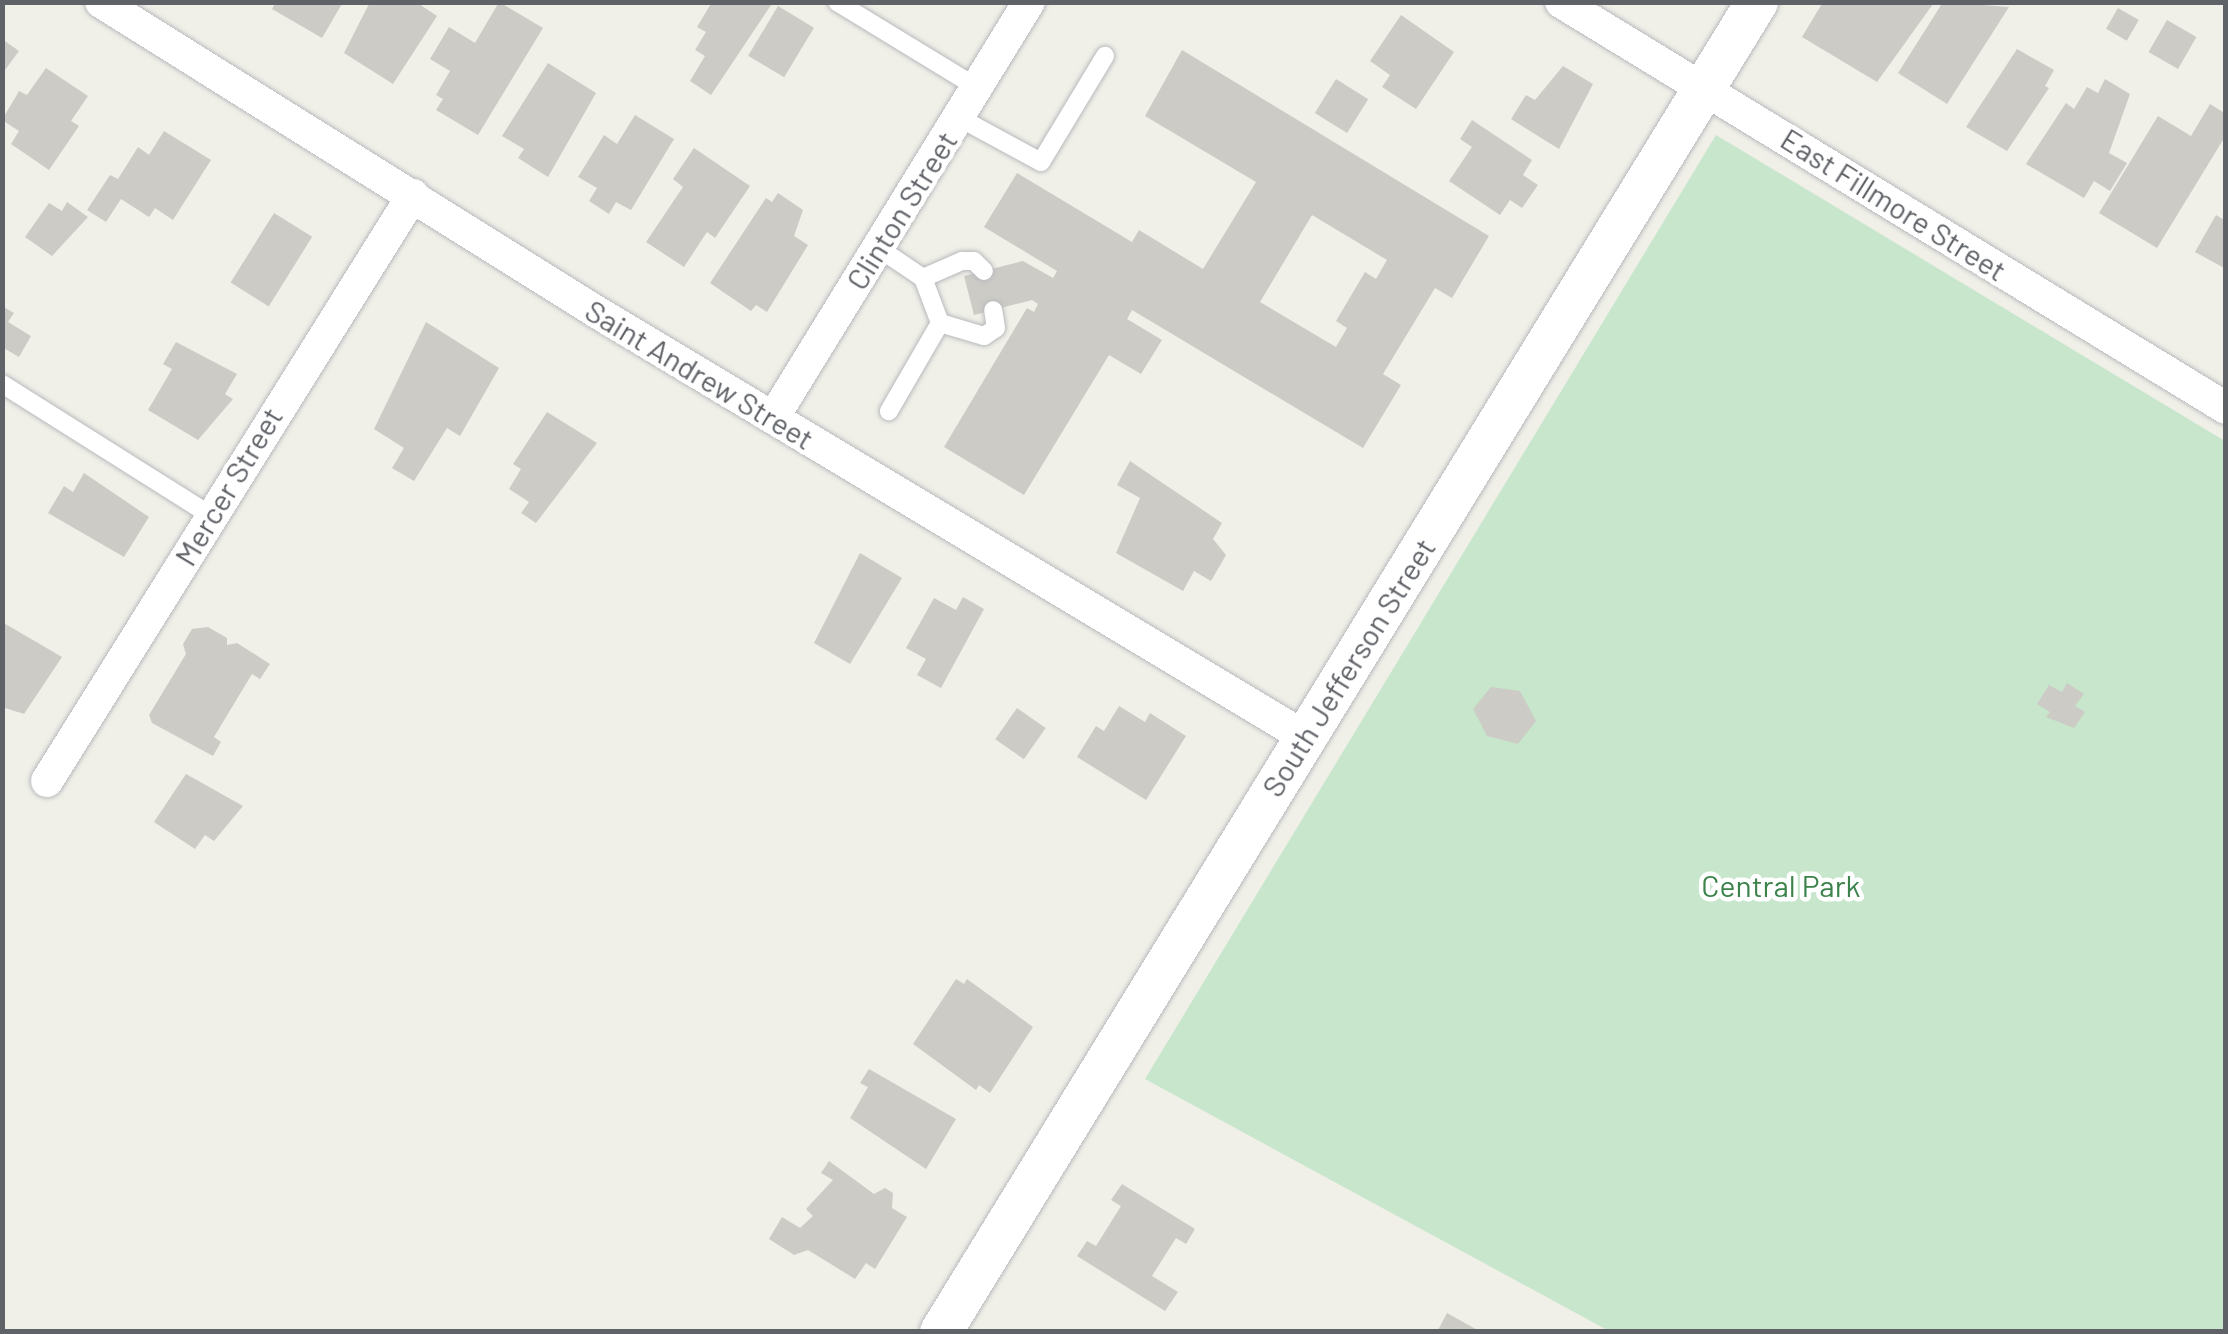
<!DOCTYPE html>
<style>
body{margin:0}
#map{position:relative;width:2228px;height:1334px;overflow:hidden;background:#f0f0e8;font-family:Barlow,sans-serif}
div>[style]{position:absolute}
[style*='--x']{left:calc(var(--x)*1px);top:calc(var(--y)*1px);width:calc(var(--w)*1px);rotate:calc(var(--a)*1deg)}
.green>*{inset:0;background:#c7e6cc}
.building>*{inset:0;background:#cccbc5;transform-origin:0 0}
.roads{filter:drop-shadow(0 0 2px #b8b9be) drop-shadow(0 0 2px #b8b9be)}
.service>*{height:18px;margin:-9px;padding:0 9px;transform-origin:9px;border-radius:9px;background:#fff}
.minor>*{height:32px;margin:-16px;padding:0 16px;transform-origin:16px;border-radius:16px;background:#fff}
.tertiary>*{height:42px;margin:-21px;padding:0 21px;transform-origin:21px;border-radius:21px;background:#fff}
span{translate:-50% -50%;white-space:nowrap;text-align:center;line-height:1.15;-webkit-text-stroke:9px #fff;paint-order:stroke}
.street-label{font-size:30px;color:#5f6267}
.park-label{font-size:30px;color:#3b834a}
.frame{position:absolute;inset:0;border:5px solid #5f6267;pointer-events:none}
</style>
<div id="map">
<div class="green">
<i style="clip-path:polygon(1716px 135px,2225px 441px,2225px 1331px,1609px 1331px,1145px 1079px)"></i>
</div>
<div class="building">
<i style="clip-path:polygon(276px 2px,343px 2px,322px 38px,272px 9px)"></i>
<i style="clip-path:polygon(370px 2px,416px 2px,437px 16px,393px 84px,344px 53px)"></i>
<i style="clip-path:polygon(499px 2px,543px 28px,478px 135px,436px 110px,443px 99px,436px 95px,450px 71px,430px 59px,449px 27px,475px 43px)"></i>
<i style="clip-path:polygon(712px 2px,773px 2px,711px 95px,690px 81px,705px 56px,695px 50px,706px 32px,697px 27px)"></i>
<i style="clip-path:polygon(1823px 2px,1931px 2px,1933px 4px,1877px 82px,1802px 37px)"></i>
<i style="clip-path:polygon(1943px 2px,2009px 7px,1947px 104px,1898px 73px)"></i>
<i style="left:778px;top:6px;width:42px;height:58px;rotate:31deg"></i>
<i style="left:2118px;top:8px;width:24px;height:24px;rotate:30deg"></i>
<i style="clip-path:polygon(1401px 15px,1454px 52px,1416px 109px,1382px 87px,1390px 75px,1370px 61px)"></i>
<i style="left:2167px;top:20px;width:34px;height:37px;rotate:30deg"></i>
<i style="clip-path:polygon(2px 39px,19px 51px,2px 74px)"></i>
<i style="clip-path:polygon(2017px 49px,2054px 70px,2045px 86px,2049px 88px,2007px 151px,1966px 127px)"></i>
<i style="clip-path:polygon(evenodd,1182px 50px,1489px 236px,1452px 298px,1435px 288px,1383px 374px,1401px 385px,1363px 448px,1132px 310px,1127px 319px,1162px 340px,1141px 374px,1109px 355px,1024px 495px,944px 447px,1027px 308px,1034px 312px,1038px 304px,1032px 300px,974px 315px,964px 276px,1023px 261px,1053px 278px,1057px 271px,984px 227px,1017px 173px,1132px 242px,1139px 230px,1203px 269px,1256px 182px,1145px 116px,1182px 50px,1312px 215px,1387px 260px,1376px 279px,1365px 272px,1336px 321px,1347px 328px,1336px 347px,1260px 302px,1312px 215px)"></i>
<i style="clip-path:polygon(548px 63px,596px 93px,548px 177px,518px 158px,524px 149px,502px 136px)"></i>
<i style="clip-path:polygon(1563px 66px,1593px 84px,1559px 149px,1511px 119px,1526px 95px,1535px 100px)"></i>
<i style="clip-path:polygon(46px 68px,88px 96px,71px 121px,79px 126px,49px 170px,11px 144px,19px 131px,2px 120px,19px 91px,27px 95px)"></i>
<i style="left:1336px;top:79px;width:38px;height:40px;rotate:32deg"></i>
<i style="clip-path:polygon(2105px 79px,2130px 94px,2109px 153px,2127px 163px,2110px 191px,2094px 181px,2084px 198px,2026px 164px,2066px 103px,2074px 109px,2087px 87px,2098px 93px)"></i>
<i style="clip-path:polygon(2210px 104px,2226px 114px,2226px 135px,2157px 248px,2099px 213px,2158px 116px,2191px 136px)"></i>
<i style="clip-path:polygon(635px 115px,674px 139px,631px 210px,616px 202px,609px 214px,589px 201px,597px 188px,578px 177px,604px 135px,617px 144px)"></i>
<i style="clip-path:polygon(1472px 120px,1532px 160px,1523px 175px,1538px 185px,1522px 208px,1510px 200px,1500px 215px,1449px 181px,1472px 147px,1460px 139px)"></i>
<i style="clip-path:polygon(164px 131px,211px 160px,173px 220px,155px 208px,149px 217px,121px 199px,106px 222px,87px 210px,110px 175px,118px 179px,138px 147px,149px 155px)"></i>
<i style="clip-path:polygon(694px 148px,750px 186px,715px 238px,707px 232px,684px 267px,646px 242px,683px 187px,673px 179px)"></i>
<i style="clip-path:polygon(778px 193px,803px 210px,794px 236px,808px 245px,767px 312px,756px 305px,751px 311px,710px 283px,766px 198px,772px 202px)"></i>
<i style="clip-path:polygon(67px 202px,88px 217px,52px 256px,25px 237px,49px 203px,62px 211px)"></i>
<i style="left:274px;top:213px;width:45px;height:82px;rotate:32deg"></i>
<i style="clip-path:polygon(2216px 215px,2226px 221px,2226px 269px,2195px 252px)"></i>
<i style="clip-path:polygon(2px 306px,14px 313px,8px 322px,31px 336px,19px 357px,2px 347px)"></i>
<i style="clip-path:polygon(426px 322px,499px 368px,460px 436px,447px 428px,414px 481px,392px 468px,404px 448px,374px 429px)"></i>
<i style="clip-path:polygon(176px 342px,237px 374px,225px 394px,233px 399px,198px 440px,148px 410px,172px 369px,163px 364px)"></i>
<i style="clip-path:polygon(547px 412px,597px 443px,536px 523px,521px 513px,529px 502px,509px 489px,521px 469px,513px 464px)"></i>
<i style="clip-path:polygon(1130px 461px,1222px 523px,1213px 539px,1226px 555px,1211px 581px,1194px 571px,1183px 591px,1116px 553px,1140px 498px,1117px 485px)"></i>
<i style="clip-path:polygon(84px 473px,149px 517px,124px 557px,48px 513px,64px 486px,73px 492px)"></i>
<i style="clip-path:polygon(860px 553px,902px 578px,850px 664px,814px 643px)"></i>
<i style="clip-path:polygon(963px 597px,984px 609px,941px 688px,917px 675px,926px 659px,906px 648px,934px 598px,956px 610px)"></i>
<i style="clip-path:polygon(2px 622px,62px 657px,24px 714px,2px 707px)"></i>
<i style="clip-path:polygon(208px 627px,227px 638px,227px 645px,237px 643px,270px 664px,260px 679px,252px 674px,214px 737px,221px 742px,213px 756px,152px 723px,149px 715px,186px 654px,183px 644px,192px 629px)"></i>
<i style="clip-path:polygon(2067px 683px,2084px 694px,2075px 706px,2085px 712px,2074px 728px,2046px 717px,2050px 712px,2037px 704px,2049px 685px,2062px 692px)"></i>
<i style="clip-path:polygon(1491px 687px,1520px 691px,1536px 721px,1518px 744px,1487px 736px,1473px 709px)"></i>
<i style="clip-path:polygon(1119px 706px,1145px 722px,1150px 713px,1186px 736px,1146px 800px,1077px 757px,1096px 726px,1104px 731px)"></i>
<i style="left:1017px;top:708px;width:35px;height:38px;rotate:35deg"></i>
<i style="clip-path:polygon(186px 774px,243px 806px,214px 841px,205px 835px,195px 849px,154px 822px)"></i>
<i style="clip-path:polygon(956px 979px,964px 984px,967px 979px,1033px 1027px,990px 1093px,979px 1085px,976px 1090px,913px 1044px)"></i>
<i style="clip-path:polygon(869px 1069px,956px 1119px,926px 1169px,850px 1118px,868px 1087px,860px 1083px)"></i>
<i style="clip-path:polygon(829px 1161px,874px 1194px,885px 1188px,893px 1193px,892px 1208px,907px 1217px,875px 1269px,866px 1263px,855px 1279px,808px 1250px,794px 1255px,769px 1239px,782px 1217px,800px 1228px,813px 1216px,806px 1209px,833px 1180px,821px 1173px)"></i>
<i style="clip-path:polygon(1122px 1184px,1195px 1229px,1186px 1244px,1176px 1238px,1152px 1276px,1178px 1292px,1165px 1311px,1077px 1256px,1087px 1241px,1096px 1246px,1121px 1206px,1111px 1200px)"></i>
<i style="clip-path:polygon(1447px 1313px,1481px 1332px,1437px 1332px)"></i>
</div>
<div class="roads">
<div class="service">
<i style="--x:837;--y:2;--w:163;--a:31.4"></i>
<i style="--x:958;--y:117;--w:94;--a:28.5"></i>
<i style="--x:1041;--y:162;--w:124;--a:-58.9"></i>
<i style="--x:877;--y:247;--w:55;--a:34"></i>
<i style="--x:923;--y:278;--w:48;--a:69.3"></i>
<i style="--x:940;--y:323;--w:102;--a:120.1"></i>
<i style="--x:923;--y:278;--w:43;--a:-23.6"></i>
<i style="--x:962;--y:261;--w:12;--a:0"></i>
<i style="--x:974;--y:261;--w:14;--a:45"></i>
<i style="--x:940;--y:323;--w:46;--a:16.5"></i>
<i style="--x:984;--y:336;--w:14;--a:-34"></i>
<i style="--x:996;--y:328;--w:18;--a:-99"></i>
<i style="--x:2;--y:384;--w:246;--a:32.2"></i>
</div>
<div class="minor">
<i style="--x:101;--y:2;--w:583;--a:32.03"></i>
<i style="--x:595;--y:311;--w:828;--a:30.96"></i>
<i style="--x:1561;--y:2;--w:779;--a:31.41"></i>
<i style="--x:773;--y:418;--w:488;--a:-58.4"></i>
<i style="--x:47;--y:781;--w:691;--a:-58.01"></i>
</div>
<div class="tertiary">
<i style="--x:941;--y:1332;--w:1560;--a:-58.47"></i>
</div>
</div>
<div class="street-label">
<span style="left:1894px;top:204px;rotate:32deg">East Fillmore Street</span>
<span style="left:901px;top:210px;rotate:-58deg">Clinton Street</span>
<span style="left:700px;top:374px;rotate:31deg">Saint Andrew Street</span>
<span style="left:228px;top:486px;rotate:-59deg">Mercer Street</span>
<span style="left:1348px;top:667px;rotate:-58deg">South Jefferson Street</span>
</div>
<div class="park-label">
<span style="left:1781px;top:885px">Central Park</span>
</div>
<div class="frame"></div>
</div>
